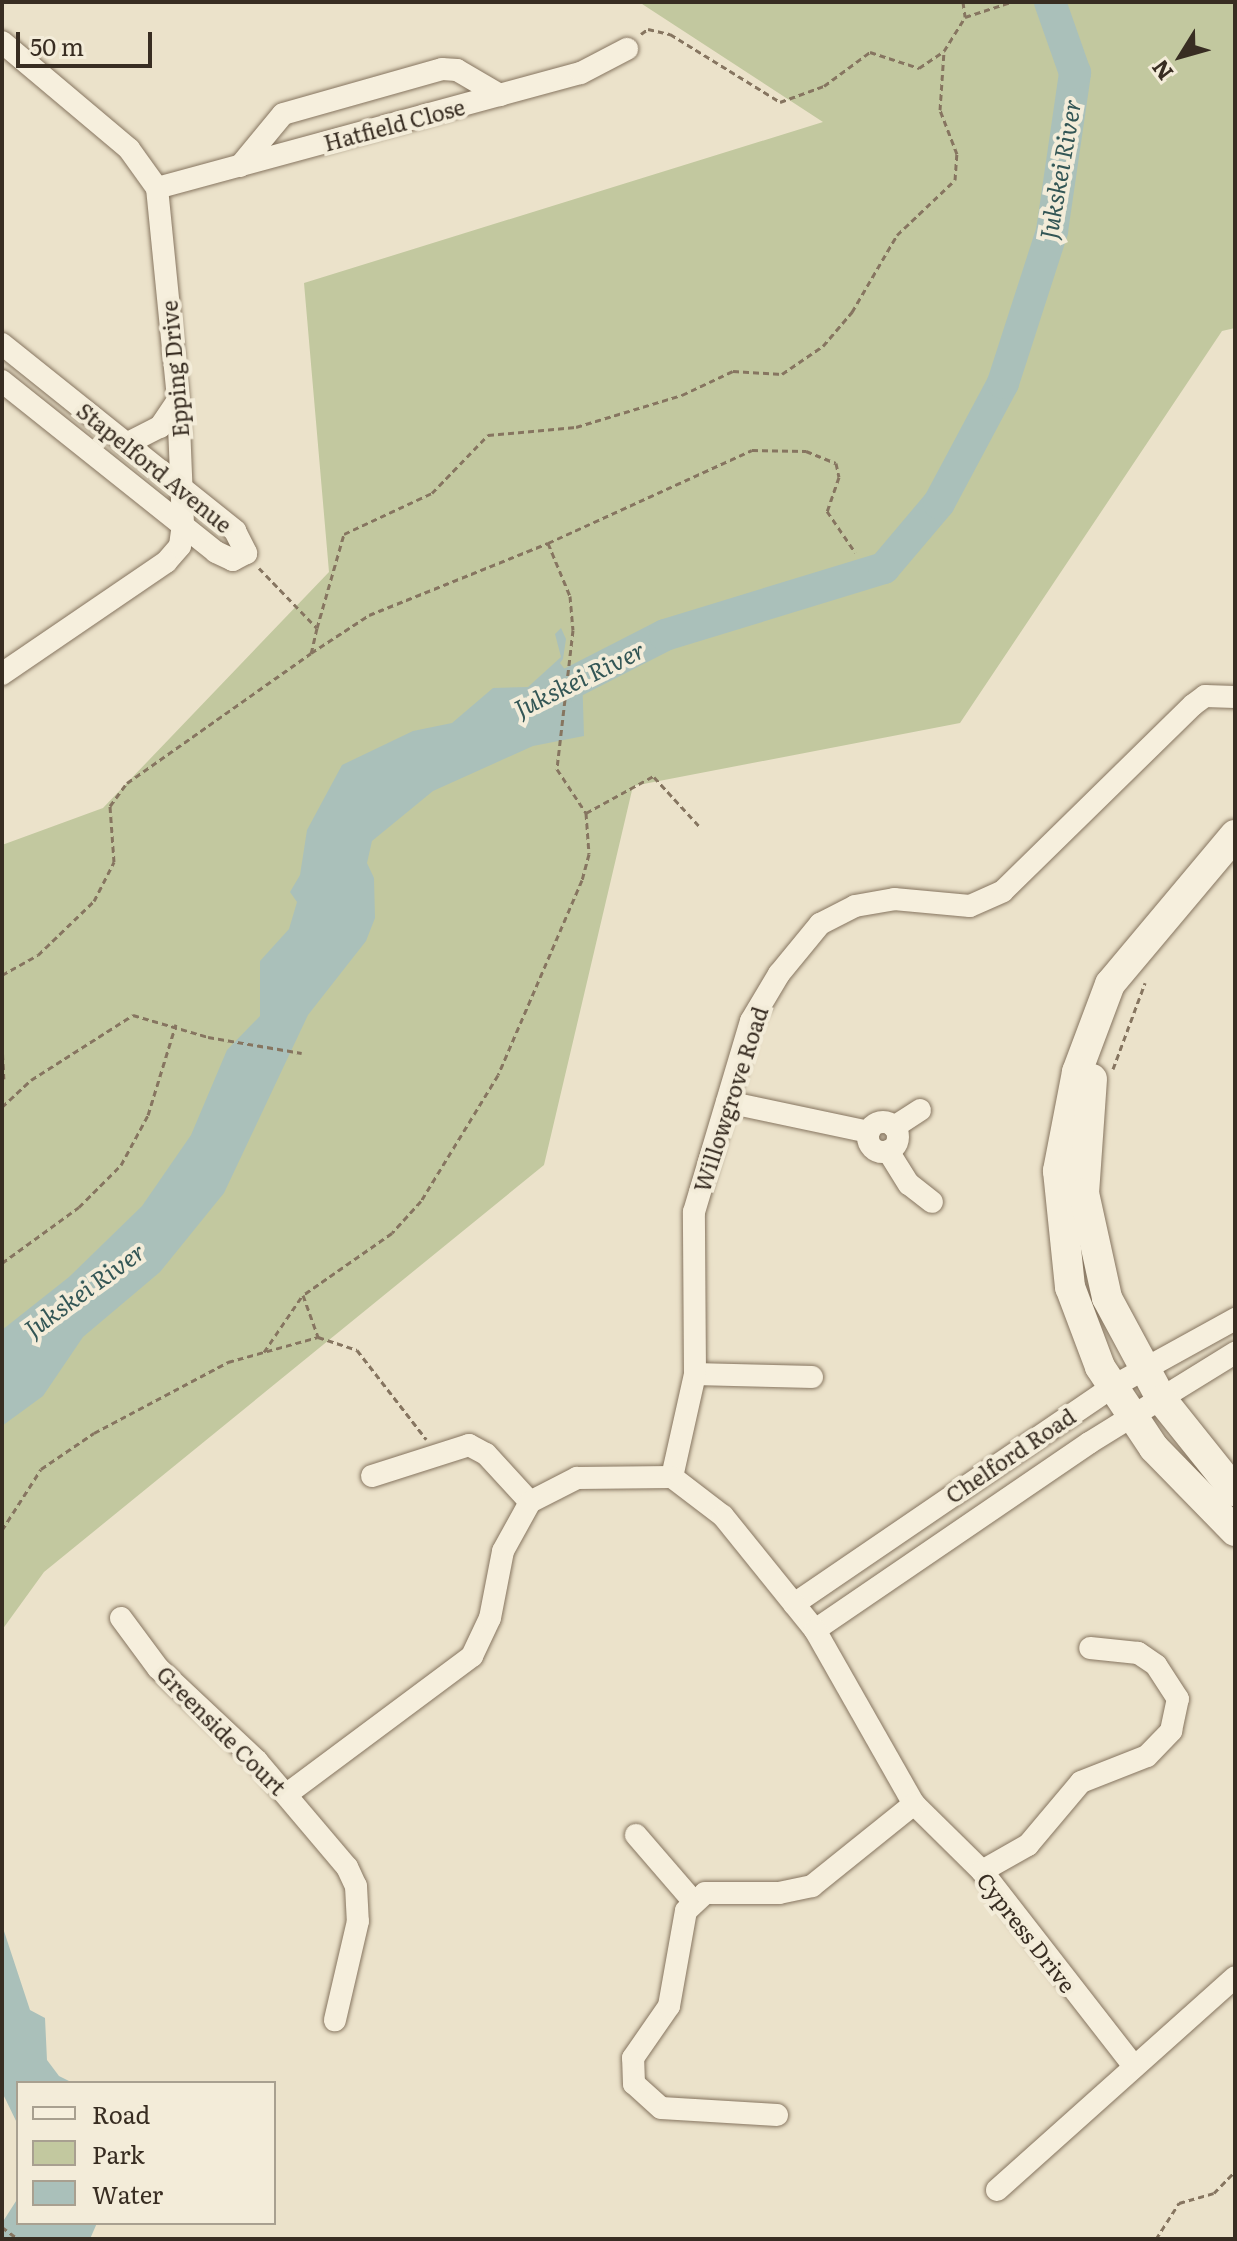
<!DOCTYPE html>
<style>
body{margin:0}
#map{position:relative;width:1237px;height:2241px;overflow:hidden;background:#ebe2ca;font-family:Literata,serif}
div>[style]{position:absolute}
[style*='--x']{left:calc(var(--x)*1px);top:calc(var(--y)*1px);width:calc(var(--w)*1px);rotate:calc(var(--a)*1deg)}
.green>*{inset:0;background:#c2c89f}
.water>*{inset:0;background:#aac0ba}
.river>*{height:32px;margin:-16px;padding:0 16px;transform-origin:16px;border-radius:16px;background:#aac0ba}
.path>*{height:3px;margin-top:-1.5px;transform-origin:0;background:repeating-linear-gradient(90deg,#867560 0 6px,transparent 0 10px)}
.roads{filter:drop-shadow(0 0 2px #867560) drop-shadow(0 0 2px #867560)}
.street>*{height:22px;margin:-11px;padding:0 11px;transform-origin:11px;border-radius:11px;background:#f6efdd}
.street>.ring{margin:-11px;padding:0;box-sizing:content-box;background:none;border:22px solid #f6efdd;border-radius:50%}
.secondary>*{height:30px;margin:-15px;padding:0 15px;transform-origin:15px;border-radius:15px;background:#f6efdd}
span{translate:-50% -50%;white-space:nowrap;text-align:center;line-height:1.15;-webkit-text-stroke:8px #f3ecd9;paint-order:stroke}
.street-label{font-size:22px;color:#382d22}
.water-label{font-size:24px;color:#335655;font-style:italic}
.frame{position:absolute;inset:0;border:4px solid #382d22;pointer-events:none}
.legend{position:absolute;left:16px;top:2081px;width:260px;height:144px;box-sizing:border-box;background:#f3ecd9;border:2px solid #a8a090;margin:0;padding:10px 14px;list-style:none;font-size:24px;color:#382d22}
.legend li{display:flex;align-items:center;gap:16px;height:40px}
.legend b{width:40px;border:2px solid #a8a090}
.north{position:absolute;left:1141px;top:16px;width:80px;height:80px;-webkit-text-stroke:6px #f3ecd9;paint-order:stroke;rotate:233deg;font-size:22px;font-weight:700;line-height:32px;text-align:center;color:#382d22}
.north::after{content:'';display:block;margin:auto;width:28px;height:36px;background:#382d22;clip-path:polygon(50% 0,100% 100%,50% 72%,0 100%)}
.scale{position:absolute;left:16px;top:32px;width:136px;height:36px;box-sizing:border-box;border:4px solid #382d22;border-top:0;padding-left:10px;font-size:24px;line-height:28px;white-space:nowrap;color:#382d22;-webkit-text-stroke:6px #f3ecd9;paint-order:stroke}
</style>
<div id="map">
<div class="green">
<i style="clip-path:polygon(639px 2px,1235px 2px,1235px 328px,1222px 331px,960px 723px,633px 786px,544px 1165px,44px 1572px,2px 1630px,2px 845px,103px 808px,329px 572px,304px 283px,823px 122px)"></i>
</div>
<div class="water">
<i style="clip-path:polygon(561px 628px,566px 639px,563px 659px,560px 663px,566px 671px,582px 671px,584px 736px,533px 746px,433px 791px,372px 841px,367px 863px,374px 878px,375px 918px,366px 941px,308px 1015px,224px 1193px,160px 1272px,83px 1337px,43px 1396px,2px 1426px,2px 1330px,69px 1277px,142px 1206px,191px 1135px,227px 1050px,260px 1016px,260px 961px,289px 929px,297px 902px,290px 892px,300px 875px,307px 830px,342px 765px,413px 731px,452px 723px,493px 688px,528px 687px,561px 657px,555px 634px)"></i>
<i style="clip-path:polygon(2px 1925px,30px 2010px,45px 2018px,47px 2060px,59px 2076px,73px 2083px,18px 2083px,18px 2125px,2px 2092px)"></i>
<i style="clip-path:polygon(18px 2198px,18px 2223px,97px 2223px,90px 2239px,2px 2239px,2px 2223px)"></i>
</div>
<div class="river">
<i style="--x:544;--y:697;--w:136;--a:-27.1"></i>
<i style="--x:665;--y:635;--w:229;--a:-17"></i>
<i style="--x:884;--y:568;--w:85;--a:-49.8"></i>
<i style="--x:939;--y:503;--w:136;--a:-61.9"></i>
<i style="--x:1003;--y:383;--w:160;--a:-72.1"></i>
<i style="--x:1052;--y:231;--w:160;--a:-81.7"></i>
<i style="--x:1075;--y:73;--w:75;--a:-109.4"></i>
</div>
<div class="path">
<i style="--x:963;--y:2;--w:15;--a:82"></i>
<i style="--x:641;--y:34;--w:9;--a:-36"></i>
<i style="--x:648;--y:29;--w:23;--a:13"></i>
<i style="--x:670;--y:34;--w:129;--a:31.7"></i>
<i style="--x:780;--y:102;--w:47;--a:-20"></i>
<i style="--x:824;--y:86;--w:57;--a:-36.5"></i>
<i style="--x:870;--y:52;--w:52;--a:18.1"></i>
<i style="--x:919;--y:68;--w:30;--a:-34"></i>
<i style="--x:944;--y:51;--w:40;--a:-58"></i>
<i style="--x:965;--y:17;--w:48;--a:-18.1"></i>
<i style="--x:548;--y:543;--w:224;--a:-24.5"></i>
<i style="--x:752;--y:450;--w:54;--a:1.1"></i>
<i style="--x:806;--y:451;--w:32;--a:22"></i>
<i style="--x:836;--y:463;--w:14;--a:78"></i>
<i style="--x:839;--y:477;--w:36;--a:109"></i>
<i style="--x:827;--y:511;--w:50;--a:55.7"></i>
<i style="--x:259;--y:568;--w:83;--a:46"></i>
<i style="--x:317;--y:628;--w:26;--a:103"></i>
<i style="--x:311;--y:653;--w:69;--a:-33.2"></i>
<i style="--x:369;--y:615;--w:193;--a:-21.9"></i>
<i style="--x:548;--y:543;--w:57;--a:67.5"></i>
<i style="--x:570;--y:596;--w:34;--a:85"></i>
<i style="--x:573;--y:630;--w:140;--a:96.6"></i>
<i style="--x:557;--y:769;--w:53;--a:56.6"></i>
<i style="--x:586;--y:813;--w:41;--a:85.8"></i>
<i style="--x:589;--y:854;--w:27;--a:105"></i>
<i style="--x:582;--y:880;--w:212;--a:113.3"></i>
<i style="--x:498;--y:1075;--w:148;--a:121.4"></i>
<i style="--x:421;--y:1201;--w:43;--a:132.2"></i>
<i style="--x:392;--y:1233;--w:108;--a:145.1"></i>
<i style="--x:303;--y:1295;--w:45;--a:70.3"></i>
<i style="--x:318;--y:1337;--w:41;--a:18.4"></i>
<i style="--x:357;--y:1350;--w:113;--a:52.2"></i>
<i style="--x:317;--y:628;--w:98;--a:-74"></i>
<i style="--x:344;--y:534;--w:97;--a:-25"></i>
<i style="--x:432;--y:493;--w:81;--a:-46"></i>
<i style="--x:488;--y:435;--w:88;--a:-5.2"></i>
<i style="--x:576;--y:427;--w:111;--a:-16.8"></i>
<i style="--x:682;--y:395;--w:56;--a:-25.2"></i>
<i style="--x:733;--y:371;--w:49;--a:3.5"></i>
<i style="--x:782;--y:374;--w:50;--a:-34.3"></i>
<i style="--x:823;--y:346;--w:45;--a:-49.5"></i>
<i style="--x:852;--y:312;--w:89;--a:-59.7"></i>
<i style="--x:897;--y:235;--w:80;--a:-43.5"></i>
<i style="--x:955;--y:180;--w:26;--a:-86"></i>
<i style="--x:957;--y:154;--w:47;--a:-111.1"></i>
<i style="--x:940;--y:110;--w:59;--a:-86.1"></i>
<i style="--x:654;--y:777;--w:68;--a:47.4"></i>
<i style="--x:586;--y:813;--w:79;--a:-28.8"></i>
<i style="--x:2;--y:975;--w:41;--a:-29.1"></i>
<i style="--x:38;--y:955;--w:78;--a:-44"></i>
<i style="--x:94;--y:901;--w:44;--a:-62.9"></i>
<i style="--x:114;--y:862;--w:56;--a:-94.1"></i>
<i style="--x:110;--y:806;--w:29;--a:-54"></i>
<i style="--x:127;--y:783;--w:225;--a:-35.2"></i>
<i style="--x:2;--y:1044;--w:35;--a:87"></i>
<i style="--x:1113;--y:1069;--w:92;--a:-69.6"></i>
<i style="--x:2;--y:1107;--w:40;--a:-43"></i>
<i style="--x:31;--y:1080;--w:121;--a:-32.5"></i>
<i style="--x:133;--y:1015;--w:78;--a:16.3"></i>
<i style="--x:208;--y:1037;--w:95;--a:9.7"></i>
<i style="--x:2;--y:1263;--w:95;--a:-36"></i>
<i style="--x:79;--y:1207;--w:59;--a:-45"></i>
<i style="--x:121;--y:1165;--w:57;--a:-61.6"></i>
<i style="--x:148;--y:1115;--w:95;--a:-72.9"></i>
<i style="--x:264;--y:1352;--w:68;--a:-55.8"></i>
<i style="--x:2;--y:1530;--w:72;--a:-57.4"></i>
<i style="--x:41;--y:1469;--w:64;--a:-34.2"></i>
<i style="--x:94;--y:1433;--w:152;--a:-27.9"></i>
<i style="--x:228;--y:1362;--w:93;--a:-15.5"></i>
<i style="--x:2;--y:2227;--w:20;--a:37"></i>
<i style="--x:1156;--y:2239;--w:43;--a:-57.4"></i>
<i style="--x:1179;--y:2203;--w:36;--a:-16"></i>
<i style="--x:1214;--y:2193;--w:30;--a:-46"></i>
</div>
<div class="roads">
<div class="street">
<i style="--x:2;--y:42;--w:166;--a:40.1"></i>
<i style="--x:129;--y:149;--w:48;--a:54.3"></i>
<i style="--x:157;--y:188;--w:213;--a:84.3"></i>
<i style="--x:178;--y:400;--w:124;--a:87.7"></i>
<i style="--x:183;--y:524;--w:22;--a:98"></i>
<i style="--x:180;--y:546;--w:21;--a:131"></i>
<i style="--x:166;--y:562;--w:199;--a:145.7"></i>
<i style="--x:240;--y:166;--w:67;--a:-50.4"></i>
<i style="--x:283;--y:114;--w:165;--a:-15.8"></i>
<i style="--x:442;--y:69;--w:15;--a:4"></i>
<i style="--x:457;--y:70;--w:50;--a:30.2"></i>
<i style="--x:157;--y:188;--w:439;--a:-15.2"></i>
<i style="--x:581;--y:73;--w:52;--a:-27.6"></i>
<i style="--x:2;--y:344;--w:299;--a:38.7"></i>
<i style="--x:235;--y:531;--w:25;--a:63"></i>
<i style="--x:246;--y:553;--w:15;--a:152"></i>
<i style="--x:233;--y:560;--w:19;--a:-155"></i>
<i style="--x:216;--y:552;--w:274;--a:-141.4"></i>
<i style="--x:126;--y:444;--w:38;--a:-27"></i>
<i style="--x:160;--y:427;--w:32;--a:-56"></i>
<i style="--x:727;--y:1102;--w:145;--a:11.9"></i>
<i class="ring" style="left:868px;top:1122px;width:8px;height:8px"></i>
<i style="--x:894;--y:1127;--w:31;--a:-33"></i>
<i style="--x:888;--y:1151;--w:39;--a:58"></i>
<i style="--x:909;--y:1184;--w:29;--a:38"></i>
<i style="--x:695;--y:1374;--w:117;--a:1.5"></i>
<i style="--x:372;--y:1476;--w:102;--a:-17.7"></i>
<i style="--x:469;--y:1445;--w:19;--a:28"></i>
<i style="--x:486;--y:1454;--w:65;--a:47.5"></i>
<i style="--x:672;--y:1477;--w:106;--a:-77.4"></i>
<i style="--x:695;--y:1374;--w:162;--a:-90.4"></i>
<i style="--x:694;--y:1212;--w:199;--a:-73.4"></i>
<i style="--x:751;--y:1021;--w:55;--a:-59.2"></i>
<i style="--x:779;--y:974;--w:65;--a:-50.6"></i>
<i style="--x:820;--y:924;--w:39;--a:-27"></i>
<i style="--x:855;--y:906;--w:40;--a:-10"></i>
<i style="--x:894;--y:899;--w:76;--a:5.3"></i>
<i style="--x:970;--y:906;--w:36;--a:-24"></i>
<i style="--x:1003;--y:891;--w:266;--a:-44.4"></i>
<i style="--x:1193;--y:705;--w:15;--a:-37"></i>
<i style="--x:1205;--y:696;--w:30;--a:2"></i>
<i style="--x:794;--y:1604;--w:385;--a:-34.3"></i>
<i style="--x:1112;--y:1387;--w:141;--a:-28.9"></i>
<i style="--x:121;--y:1618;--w:62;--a:53.5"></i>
<i style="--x:158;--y:1668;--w:136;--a:43.2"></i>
<i style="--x:257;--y:1761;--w:139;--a:49.7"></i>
<i style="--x:347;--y:1867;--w:21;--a:65"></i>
<i style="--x:356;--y:1886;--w:35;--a:87"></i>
<i style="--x:358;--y:1921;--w:102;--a:103.1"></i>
<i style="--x:815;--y:1630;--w:332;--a:-34.3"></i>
<i style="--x:1089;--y:1443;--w:172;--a:-31.7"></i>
<i style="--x:287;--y:1794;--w:231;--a:-36.7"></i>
<i style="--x:472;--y:1656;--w:42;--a:-64.7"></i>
<i style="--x:490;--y:1618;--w:68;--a:-79"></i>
<i style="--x:503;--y:1551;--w:56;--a:-61.1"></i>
<i style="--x:530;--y:1502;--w:53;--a:-27.1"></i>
<i style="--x:577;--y:1478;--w:95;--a:-0.6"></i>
<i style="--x:672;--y:1477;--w:64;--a:37.4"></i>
<i style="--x:723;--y:1516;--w:146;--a:51.1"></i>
<i style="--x:815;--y:1630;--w:200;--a:60.4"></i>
<i style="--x:914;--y:1804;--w:95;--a:44.6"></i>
<i style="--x:982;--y:1871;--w:247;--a:52.1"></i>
<i style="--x:636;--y:1835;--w:87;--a:49.2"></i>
<i style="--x:982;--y:1871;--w:53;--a:-29.5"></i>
<i style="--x:1028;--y:1845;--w:82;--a:-49.9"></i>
<i style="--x:1081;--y:1782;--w:71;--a:-21.5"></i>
<i style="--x:1147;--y:1756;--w:35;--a:-46"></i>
<i style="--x:1171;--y:1731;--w:33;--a:-78"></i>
<i style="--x:1178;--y:1699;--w:40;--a:-122.9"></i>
<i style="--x:1156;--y:1665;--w:22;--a:-146"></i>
<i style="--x:1138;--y:1653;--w:48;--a:-174.1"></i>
<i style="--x:777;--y:2115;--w:116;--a:-176.5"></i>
<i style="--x:661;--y:2108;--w:36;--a:-138"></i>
<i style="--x:634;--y:2084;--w:26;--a:-92"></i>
<i style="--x:633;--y:2058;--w:63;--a:-55.3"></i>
<i style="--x:669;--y:2006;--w:97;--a:-79.9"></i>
<i style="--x:686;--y:1911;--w:26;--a:-43"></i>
<i style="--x:705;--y:1893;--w:74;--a:0"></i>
<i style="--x:779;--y:1893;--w:34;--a:-12"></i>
<i style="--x:812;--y:1886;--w:131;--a:-38.8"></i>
<i style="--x:997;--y:2190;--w:319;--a:-41.8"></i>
</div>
<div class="secondary">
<i style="--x:1235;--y:835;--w:194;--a:130"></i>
<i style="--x:1110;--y:984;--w:94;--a:110.6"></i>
<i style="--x:1077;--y:1072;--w:101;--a:100.9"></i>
<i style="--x:1058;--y:1171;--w:117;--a:84.1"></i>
<i style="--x:1070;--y:1287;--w:85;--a:69.4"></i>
<i style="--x:1100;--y:1367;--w:97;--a:56.3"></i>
<i style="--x:1154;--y:1448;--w:116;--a:45.7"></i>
<i style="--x:1092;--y:1079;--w:114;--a:94"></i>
<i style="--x:1084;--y:1193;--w:107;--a:77.6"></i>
<i style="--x:1107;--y:1298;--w:116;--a:61.7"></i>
<i style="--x:1162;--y:1400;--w:117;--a:51.3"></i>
</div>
</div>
<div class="street-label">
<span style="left:394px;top:124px;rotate:-15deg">Hatfield Close</span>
<span style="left:174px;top:369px;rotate:-95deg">Epping Drive</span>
<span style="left:155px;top:467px;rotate:39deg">Stapelford Avenue</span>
<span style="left:730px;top:1099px;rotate:-72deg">Willowgrove Road</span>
<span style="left:1010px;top:1455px;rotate:-34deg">Chelford Road</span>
<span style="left:222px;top:1730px;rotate:45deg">Greenside Court</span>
<span style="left:1027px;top:1932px;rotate:52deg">Cypress Drive</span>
</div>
<div class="water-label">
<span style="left:1059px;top:169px;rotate:-80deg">Jukskei River</span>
<span style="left:579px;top:678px;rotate:-26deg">Jukskei River</span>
<span style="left:84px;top:1289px;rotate:-36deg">Jukskei River</span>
</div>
<div class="frame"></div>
<ul class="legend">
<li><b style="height:10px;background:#f6efdd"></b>Road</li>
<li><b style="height:22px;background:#c2c89f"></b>Park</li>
<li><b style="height:22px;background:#aac0ba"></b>Water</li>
</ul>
<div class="north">N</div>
<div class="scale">50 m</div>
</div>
